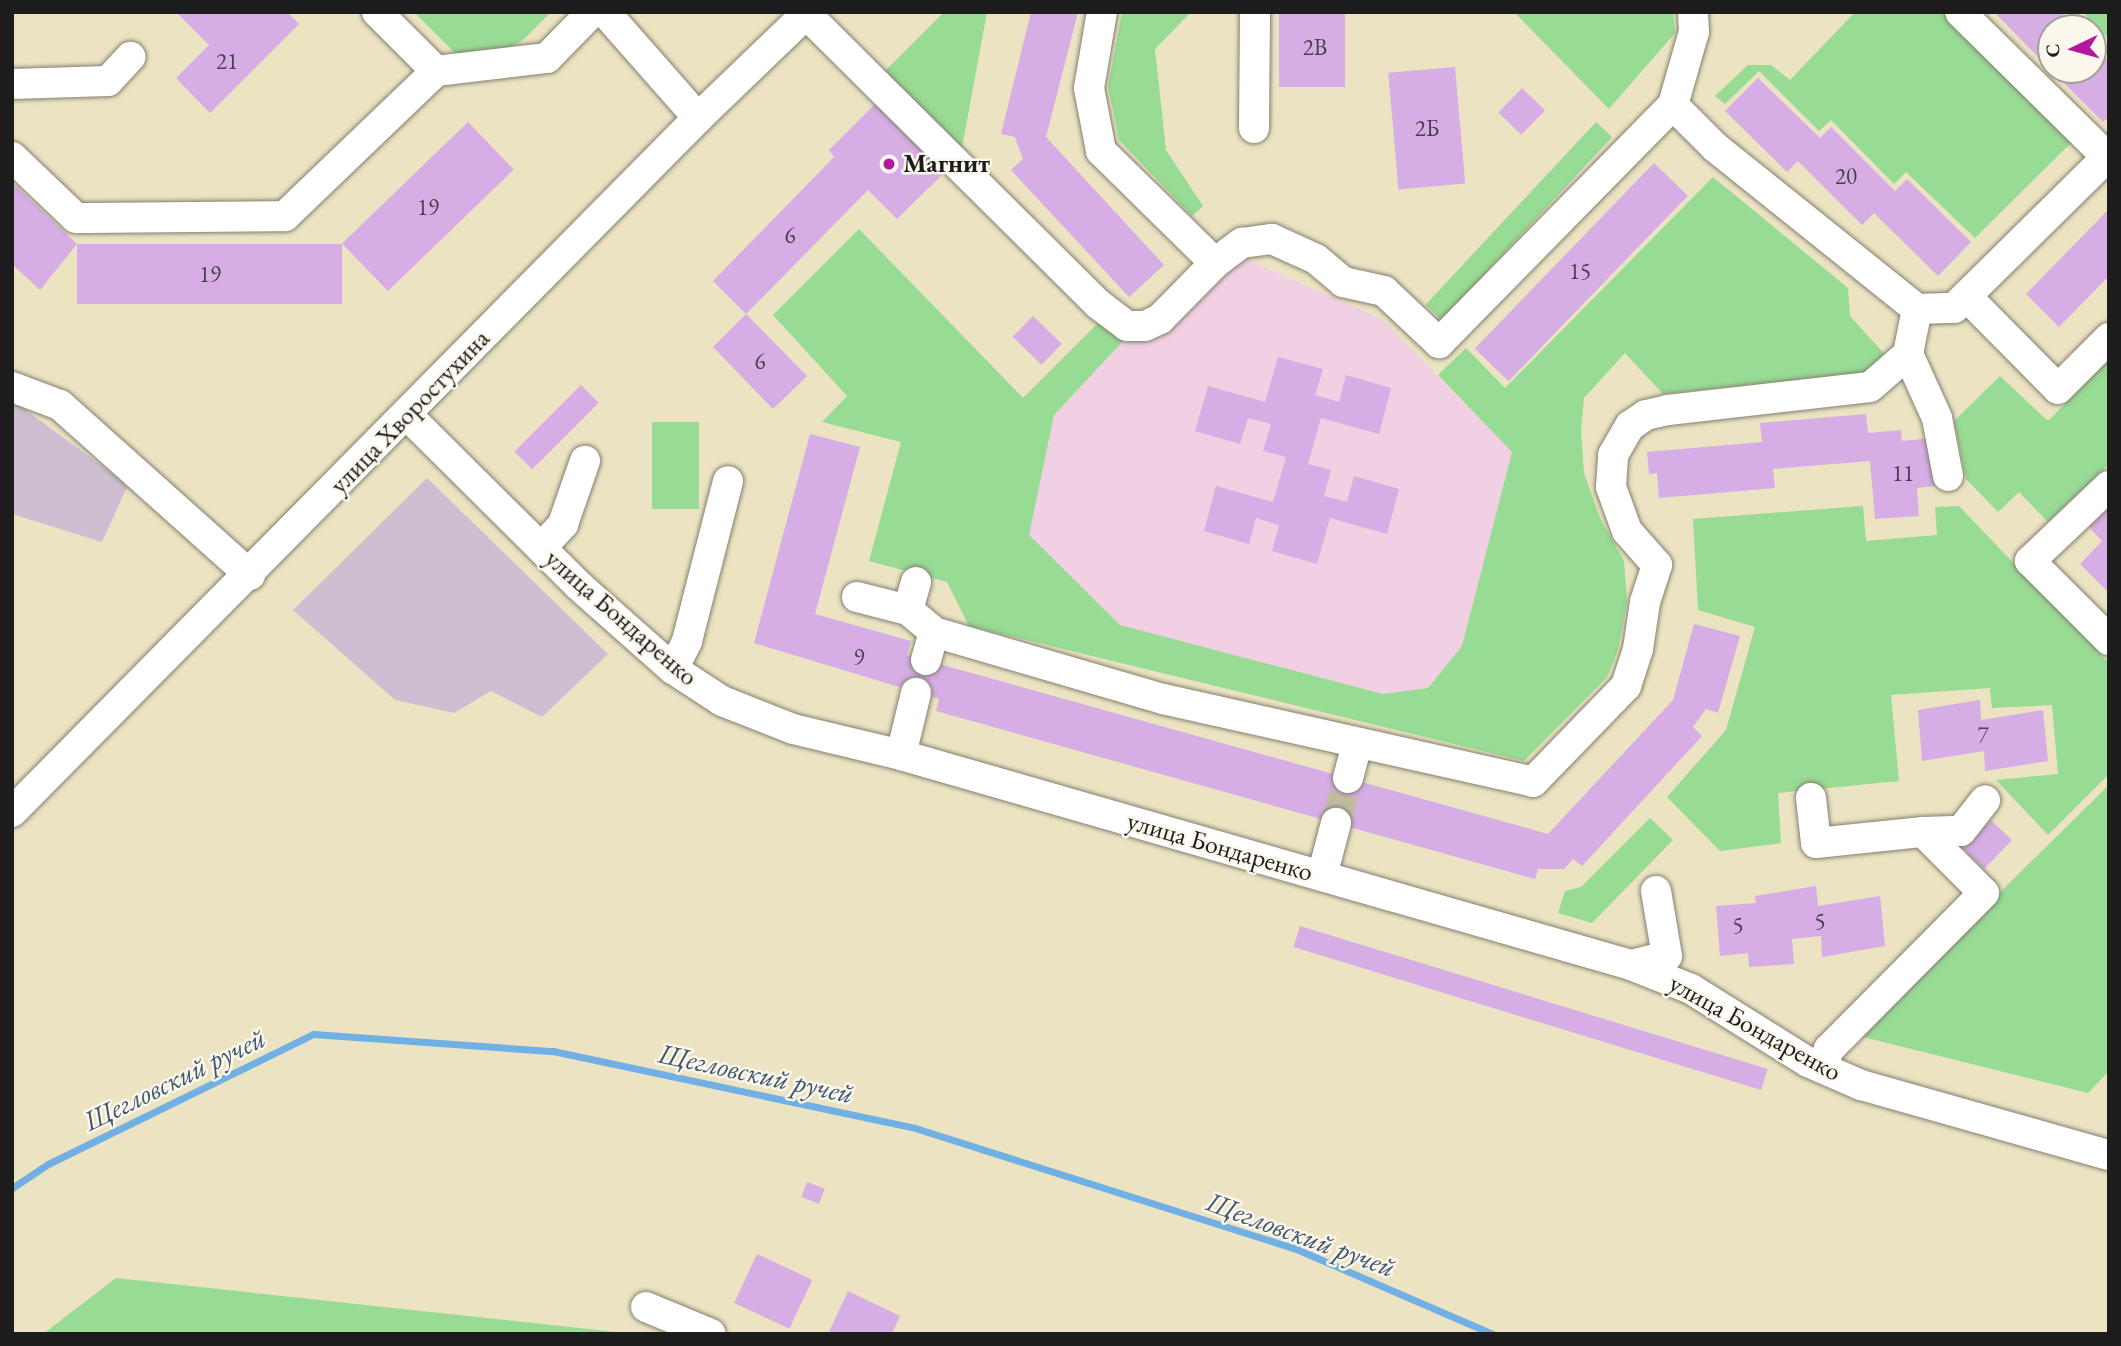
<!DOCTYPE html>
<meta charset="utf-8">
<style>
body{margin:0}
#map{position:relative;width:2121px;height:1346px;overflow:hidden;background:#ece3c3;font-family:"EB Garamond",serif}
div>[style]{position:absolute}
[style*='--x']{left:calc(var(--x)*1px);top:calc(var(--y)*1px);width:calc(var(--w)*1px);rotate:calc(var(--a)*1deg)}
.built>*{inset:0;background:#f1d0e4}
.industrial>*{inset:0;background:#cebed1}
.green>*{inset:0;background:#97db94;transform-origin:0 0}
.stream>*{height:7px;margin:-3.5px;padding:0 3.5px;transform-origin:3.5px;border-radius:3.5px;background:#70b0e4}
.building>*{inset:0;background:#d6ade5;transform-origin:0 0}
.minor-tunnel>*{height:30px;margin-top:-15px;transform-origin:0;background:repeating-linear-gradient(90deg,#c2bba2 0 30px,transparent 0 45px)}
.roads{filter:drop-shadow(0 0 2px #848070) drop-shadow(0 0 2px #848070)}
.minor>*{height:30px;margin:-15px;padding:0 15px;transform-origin:15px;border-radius:15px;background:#fff}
.dots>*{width:19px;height:19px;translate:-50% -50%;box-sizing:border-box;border:4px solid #fbf7ec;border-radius:50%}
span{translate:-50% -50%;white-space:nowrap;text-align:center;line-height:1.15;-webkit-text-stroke:5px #fbf7ec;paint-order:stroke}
.number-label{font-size:23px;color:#4a404e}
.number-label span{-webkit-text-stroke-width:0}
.poi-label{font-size:26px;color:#1c1c1c;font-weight:700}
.left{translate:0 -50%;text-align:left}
.street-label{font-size:26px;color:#1c1c1c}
.water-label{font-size:28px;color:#3e576c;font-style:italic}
.frame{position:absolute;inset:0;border:14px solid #1c1c1c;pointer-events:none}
.north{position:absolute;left:2037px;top:14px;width:70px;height:70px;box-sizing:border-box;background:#fbf7ec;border:2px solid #a29f99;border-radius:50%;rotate:265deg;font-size:19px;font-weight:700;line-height:28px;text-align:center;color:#1c1c1c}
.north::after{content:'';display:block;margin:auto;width:24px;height:32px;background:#b5179e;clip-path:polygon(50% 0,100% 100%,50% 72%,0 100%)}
</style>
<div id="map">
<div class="built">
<i style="clip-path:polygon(1241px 257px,1382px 319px,1512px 452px,1462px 646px,1428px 688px,1383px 694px,1120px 625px,1028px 535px,1054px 415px,1124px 340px,1165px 332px)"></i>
</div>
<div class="industrial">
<i style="clip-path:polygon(12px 400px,128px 485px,102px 542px,12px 514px)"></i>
<i style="clip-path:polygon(427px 478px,608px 654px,542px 717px,491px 691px,454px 713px,395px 700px,293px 610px)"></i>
</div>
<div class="green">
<i style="clip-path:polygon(414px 12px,551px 12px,523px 40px,497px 55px,458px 56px)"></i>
<i style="clip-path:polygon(944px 12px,987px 12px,961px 153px,885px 71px)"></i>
<i style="clip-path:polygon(1122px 12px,1191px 12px,1155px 49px,1166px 150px,1203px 206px,1192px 216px,1119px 140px,1108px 86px)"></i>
<i style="clip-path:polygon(1514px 12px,1673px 12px,1675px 33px,1609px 109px)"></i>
<i style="clip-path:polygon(1855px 12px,1942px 12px,2071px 143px,1975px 238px,1906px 172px,1894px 184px,1831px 120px,1819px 131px,1759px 71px,1725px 104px,1715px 96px,1748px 65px,1771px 65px,1790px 80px)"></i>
<i style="clip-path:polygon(2082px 12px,2109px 12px,2109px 39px)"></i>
<i style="left:1596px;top:122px;width:22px;height:250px;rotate:43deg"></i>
<i style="clip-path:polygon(1713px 177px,1848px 288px,1850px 316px,1889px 359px,1875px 372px,1663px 394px,1625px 353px,1584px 398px,1581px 430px,1584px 473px,1600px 518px,1624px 561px,1627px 602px,1618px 650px,1607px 677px,1524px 761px,969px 626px,947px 582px,869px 561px,901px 442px,822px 422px,847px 396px,773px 315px,859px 229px,1023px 398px,1102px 319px,1124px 340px,1054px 415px,1029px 535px,1120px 625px,1383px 694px,1428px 688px,1462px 646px,1512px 452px,1438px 375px,1466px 348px,1505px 388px)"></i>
<i style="clip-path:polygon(2109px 360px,2109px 464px,2048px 522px,2019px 492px,1998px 512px,1966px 479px,1954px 421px,2000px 376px,2048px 421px)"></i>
<i style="left:652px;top:422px;width:47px;height:87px"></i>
<i style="clip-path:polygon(1863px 506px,1866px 541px,1937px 535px,1935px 507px,1959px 506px,2109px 663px,2109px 774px,2048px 835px,1996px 780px,2058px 774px,2052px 705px,1992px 708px,1990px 688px,1891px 695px,1899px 781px,1778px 793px,1781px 843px,1720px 851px,1667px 797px,1726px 730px,1755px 627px,1698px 610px,1693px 519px)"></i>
<i style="clip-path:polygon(2109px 785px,2109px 1071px,2088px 1093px,1855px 1035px)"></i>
<i style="clip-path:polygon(1650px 818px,1673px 840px,1592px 923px,1558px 913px,1565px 891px,1581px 887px)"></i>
<i style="clip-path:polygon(116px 1278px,635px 1334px,43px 1334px)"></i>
</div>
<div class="stream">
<i style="--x:12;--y:1188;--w:43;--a:-33.7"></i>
<i style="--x:48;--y:1164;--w:295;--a:-26.1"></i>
<i style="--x:313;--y:1034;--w:241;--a:4.1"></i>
<i style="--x:553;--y:1051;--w:370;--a:12"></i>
<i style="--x:915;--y:1128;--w:398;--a:17.6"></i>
<i style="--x:1294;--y:1248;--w:217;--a:23.4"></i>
</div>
<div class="building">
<i style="clip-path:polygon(176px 12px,287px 12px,299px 24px,210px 113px,176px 78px,209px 45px)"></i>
<i style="clip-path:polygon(1031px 12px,1078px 12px,1046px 137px,1164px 265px,1129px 297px,1011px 170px,1023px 159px,1015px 137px,1001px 134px)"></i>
<i style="left:1279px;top:12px;width:66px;height:75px"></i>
<i style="clip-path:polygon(1994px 12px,2060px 12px,2076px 28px,2051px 28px,2051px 70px)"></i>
<i style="clip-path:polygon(2093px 45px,2109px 61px,2109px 117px,2103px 122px,2051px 70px,2093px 70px)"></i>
<i style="left:1455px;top:67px;width:117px;height:67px;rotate:85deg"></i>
<i style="clip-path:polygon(1758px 78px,1820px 138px,1831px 127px,1895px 191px,1907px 179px,1971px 242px,1938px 276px,1874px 213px,1862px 225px,1798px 161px,1787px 172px,1725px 111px)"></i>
<i style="left:1522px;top:88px;width:32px;height:34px;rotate:44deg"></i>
<i style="clip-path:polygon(876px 103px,945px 172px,897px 219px,868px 190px,746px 314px,807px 376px,773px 409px,713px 347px,746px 314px,713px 281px,834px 157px,829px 150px)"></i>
<i style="left:468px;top:122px;width:66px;height:175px;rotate:46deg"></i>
<i style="left:1654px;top:163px;width:47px;height:258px;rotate:44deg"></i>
<i style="clip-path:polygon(12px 182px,77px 244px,40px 290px,12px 264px)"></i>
<i style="clip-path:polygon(2109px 209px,2109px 276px,2059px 327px,2026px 294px)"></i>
<i style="left:77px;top:244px;width:265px;height:60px"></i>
<i style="left:1033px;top:316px;width:40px;height:29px;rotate:44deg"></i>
<i style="clip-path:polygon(1278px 357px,1323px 369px,1315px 395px,1339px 402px,1346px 375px,1391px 388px,1379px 434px,1321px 418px,1308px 464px,1331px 470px,1324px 496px,1347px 502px,1354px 476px,1399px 489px,1387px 534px,1330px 518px,1317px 564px,1272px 551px,1279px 525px,1256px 518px,1249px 544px,1204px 531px,1216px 486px,1273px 502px,1286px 457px,1263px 451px,1271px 424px,1248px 418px,1240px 444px,1195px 431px,1208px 386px,1265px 402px)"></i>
<i style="left:581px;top:385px;width:25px;height:94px;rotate:45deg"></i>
<i style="clip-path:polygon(1866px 414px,1868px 433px,1901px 430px,1902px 441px,1933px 438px,1936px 486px,1917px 488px,1919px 516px,1875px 519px,1870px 461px,1773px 469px,1775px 488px,1659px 498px,1657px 473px,1649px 474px,1647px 452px,1762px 442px,1760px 423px)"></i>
<i style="clip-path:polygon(810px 434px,860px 447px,815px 614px,911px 641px,907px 655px,1548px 834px,1673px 700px,1694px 624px,1740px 636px,1718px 713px,1706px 709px,1693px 727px,1702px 736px,1582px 866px,1573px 859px,1564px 869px,1538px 869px,1535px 879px,936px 711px,939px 699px,754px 643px)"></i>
<i style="clip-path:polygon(2109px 507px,2109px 593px,2080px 564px,2102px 541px,2089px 527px)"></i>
<i style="clip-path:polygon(1980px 700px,1981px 720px,2043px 710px,2048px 761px,1985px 771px,1984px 751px,1922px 761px,1918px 710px)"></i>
<i style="left:1991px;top:820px;width:29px;height:40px;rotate:44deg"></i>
<i style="clip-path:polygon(1816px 886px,1818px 906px,1880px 896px,1885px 946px,1822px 957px,1821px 936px,1792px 939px,1794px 964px,1749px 967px,1748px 953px,1720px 956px,1716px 906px,1756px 903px,1755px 896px)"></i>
<i style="left:1300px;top:926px;width:489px;height:22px;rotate:17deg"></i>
<i style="left:807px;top:1182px;width:19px;height:16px;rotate:21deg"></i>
<i style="left:757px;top:1254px;width:61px;height:54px;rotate:25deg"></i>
<i style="clip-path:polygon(848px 1291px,900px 1316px,892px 1334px,828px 1334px)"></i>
</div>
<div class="minor-tunnel">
<i style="--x:1336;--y:823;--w:47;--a:-75.1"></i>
</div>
<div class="roads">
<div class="minor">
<i style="--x:377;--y:12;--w:83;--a:45"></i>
<i style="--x:436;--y:71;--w:112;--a:-6.7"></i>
<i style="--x:547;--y:58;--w:64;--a:-45.6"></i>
<i style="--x:605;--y:12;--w:141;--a:48.7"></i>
<i style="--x:806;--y:14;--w:412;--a:44.8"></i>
<i style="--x:1098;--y:304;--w:36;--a:37"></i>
<i style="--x:1127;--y:326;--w:18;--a:0"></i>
<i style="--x:1145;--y:326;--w:17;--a:-25"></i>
<i style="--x:1160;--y:319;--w:78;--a:-45.5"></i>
<i style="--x:1215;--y:263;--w:160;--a:-135.5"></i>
<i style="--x:1101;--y:151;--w:64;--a:-100.8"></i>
<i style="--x:1089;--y:88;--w:77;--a:-80.3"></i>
<i style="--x:12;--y:84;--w:96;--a:-1.8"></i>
<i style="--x:108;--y:81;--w:33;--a:-47"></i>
<i style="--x:1254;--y:128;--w:116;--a:-89.5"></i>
<i style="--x:12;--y:157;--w:88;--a:43.6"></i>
<i style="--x:76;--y:218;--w:209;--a:-0.5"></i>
<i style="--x:285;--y:216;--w:209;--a:-43.8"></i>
<i style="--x:1215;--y:263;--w:34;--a:-37"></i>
<i style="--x:1242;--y:243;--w:30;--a:-8"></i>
<i style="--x:1272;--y:239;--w:48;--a:24.4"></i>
<i style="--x:1316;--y:259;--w:35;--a:40"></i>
<i style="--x:1343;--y:282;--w:42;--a:12.4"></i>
<i style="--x:1384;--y:291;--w:76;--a:43.4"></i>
<i style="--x:1439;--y:343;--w:334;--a:-45.5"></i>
<i style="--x:1673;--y:105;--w:76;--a:-74"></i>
<i style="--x:1694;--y:32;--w:20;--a:-93"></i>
<i style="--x:1967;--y:297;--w:129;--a:45.3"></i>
<i style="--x:2058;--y:389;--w:72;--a:-45"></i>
<i style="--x:1917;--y:309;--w:37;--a:-2"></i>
<i style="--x:1954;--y:308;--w:215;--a:-44.6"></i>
<i style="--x:2107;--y:157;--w:206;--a:-135.4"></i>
<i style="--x:1908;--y:354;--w:70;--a:65.6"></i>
<i style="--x:1937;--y:418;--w:59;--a:79.3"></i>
<i style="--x:12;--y:387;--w:51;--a:20.6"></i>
<i style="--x:60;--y:405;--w:255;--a:41.8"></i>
<i style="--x:408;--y:416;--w:240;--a:44.8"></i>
<i style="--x:578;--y:585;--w:127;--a:41.5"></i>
<i style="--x:673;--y:669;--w:59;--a:33.1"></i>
<i style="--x:722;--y:701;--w:76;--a:21.5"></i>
<i style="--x:793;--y:729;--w:111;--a:13.5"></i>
<i style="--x:901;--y:755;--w:760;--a:16.05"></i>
<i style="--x:1631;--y:965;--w:65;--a:21.8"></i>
<i style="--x:1691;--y:989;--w:138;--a:32"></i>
<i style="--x:1808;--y:1062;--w:58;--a:23.5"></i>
<i style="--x:1861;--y:1085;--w:258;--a:15.8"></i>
<i style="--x:2109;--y:486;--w:109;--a:136.5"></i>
<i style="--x:2030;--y:561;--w:112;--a:45"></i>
<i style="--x:541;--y:548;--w:33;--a:-47"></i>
<i style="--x:563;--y:524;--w:67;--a:-70.8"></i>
<i style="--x:857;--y:597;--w:53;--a:14.3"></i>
<i style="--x:908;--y:610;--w:34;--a:40"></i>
<i style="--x:908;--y:610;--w:29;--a:-74"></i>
<i style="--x:926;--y:660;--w:29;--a:-74"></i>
<i style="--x:934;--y:632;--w:239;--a:16.3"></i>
<i style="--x:1163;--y:699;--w:379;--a:12.6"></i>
<i style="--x:1533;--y:782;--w:134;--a:-45.9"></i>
<i style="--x:1626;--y:686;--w:39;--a:-72"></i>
<i style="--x:1638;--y:649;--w:48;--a:-81.5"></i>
<i style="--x:1645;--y:602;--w:39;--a:-72"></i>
<i style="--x:1657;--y:565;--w:45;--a:-131.4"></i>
<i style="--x:1627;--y:531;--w:47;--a:-110"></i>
<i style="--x:1611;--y:487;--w:32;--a:-86"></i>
<i style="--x:1613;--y:455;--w:34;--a:-60"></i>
<i style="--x:1630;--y:426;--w:19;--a:-35"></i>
<i style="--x:1646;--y:415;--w:23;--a:-13"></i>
<i style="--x:1668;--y:410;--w:203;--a:-6.5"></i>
<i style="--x:1870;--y:387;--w:50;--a:-41"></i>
<i style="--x:1908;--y:354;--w:46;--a:-78.7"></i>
<i style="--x:1917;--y:309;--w:259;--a:-141.3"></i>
<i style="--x:1715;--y:147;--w:59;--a:-135"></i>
<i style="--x:673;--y:669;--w:31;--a:-63"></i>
<i style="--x:687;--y:641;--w:165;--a:-75.6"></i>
<i style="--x:901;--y:755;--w:64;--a:-76.4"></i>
<i style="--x:1348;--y:778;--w:35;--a:-75"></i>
<i style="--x:1811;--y:798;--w:45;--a:83.7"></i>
<i style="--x:1816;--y:843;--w:108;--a:-5.9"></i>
<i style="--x:1923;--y:832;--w:86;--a:45"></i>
<i style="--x:1984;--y:893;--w:220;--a:134.8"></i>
<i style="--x:1829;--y:1049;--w:19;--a:111"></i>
<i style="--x:12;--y:812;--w:976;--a:-45.33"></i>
<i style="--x:698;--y:118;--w:153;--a:-43.9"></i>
<i style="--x:1923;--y:832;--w:38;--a:-2"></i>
<i style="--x:1961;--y:831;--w:39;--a:-52"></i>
<i style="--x:1322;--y:876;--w:55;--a:-75.2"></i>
<i style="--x:1631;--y:965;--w:37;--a:-14"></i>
<i style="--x:1667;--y:956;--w:66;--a:-99.6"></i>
<i style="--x:646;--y:1307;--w:70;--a:22.6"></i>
</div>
</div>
<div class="dots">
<i style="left:889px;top:164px;background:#b5179e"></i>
</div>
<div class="number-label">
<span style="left:1315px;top:47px">2В</span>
<span style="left:227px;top:61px">21</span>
<span style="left:1427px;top:128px">2Б</span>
<span style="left:1846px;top:176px">20</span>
<span style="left:428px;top:207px">19</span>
<span style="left:790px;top:235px">6</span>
<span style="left:1580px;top:271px">15</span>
<span style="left:210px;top:274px">19</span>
<span style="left:760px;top:361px">6</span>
<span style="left:1903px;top:473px">11</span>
<span style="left:859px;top:657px">9</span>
<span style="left:1983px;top:735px">7</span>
<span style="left:1820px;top:921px">5</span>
<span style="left:1738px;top:925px">5</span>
</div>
<div class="poi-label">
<span class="left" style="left:903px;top:164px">Магнит</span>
</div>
<div class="street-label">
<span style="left:410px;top:412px;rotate:-46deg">улица Хворостухина</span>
<span style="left:621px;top:618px;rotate:41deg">улица Бондаренко</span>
<span style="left:1220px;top:847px;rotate:16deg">улица Бондаренко</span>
<span style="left:1755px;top:1028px;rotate:29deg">улица Бондаренко</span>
</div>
<div class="water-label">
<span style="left:756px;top:1073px;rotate:12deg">Щегловский ручей</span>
<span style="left:174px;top:1079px;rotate:-26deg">Щегловский ручей</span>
<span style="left:1301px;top:1234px;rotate:20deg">Щегловский ручей</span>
</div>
<div class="frame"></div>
<div class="north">С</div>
</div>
